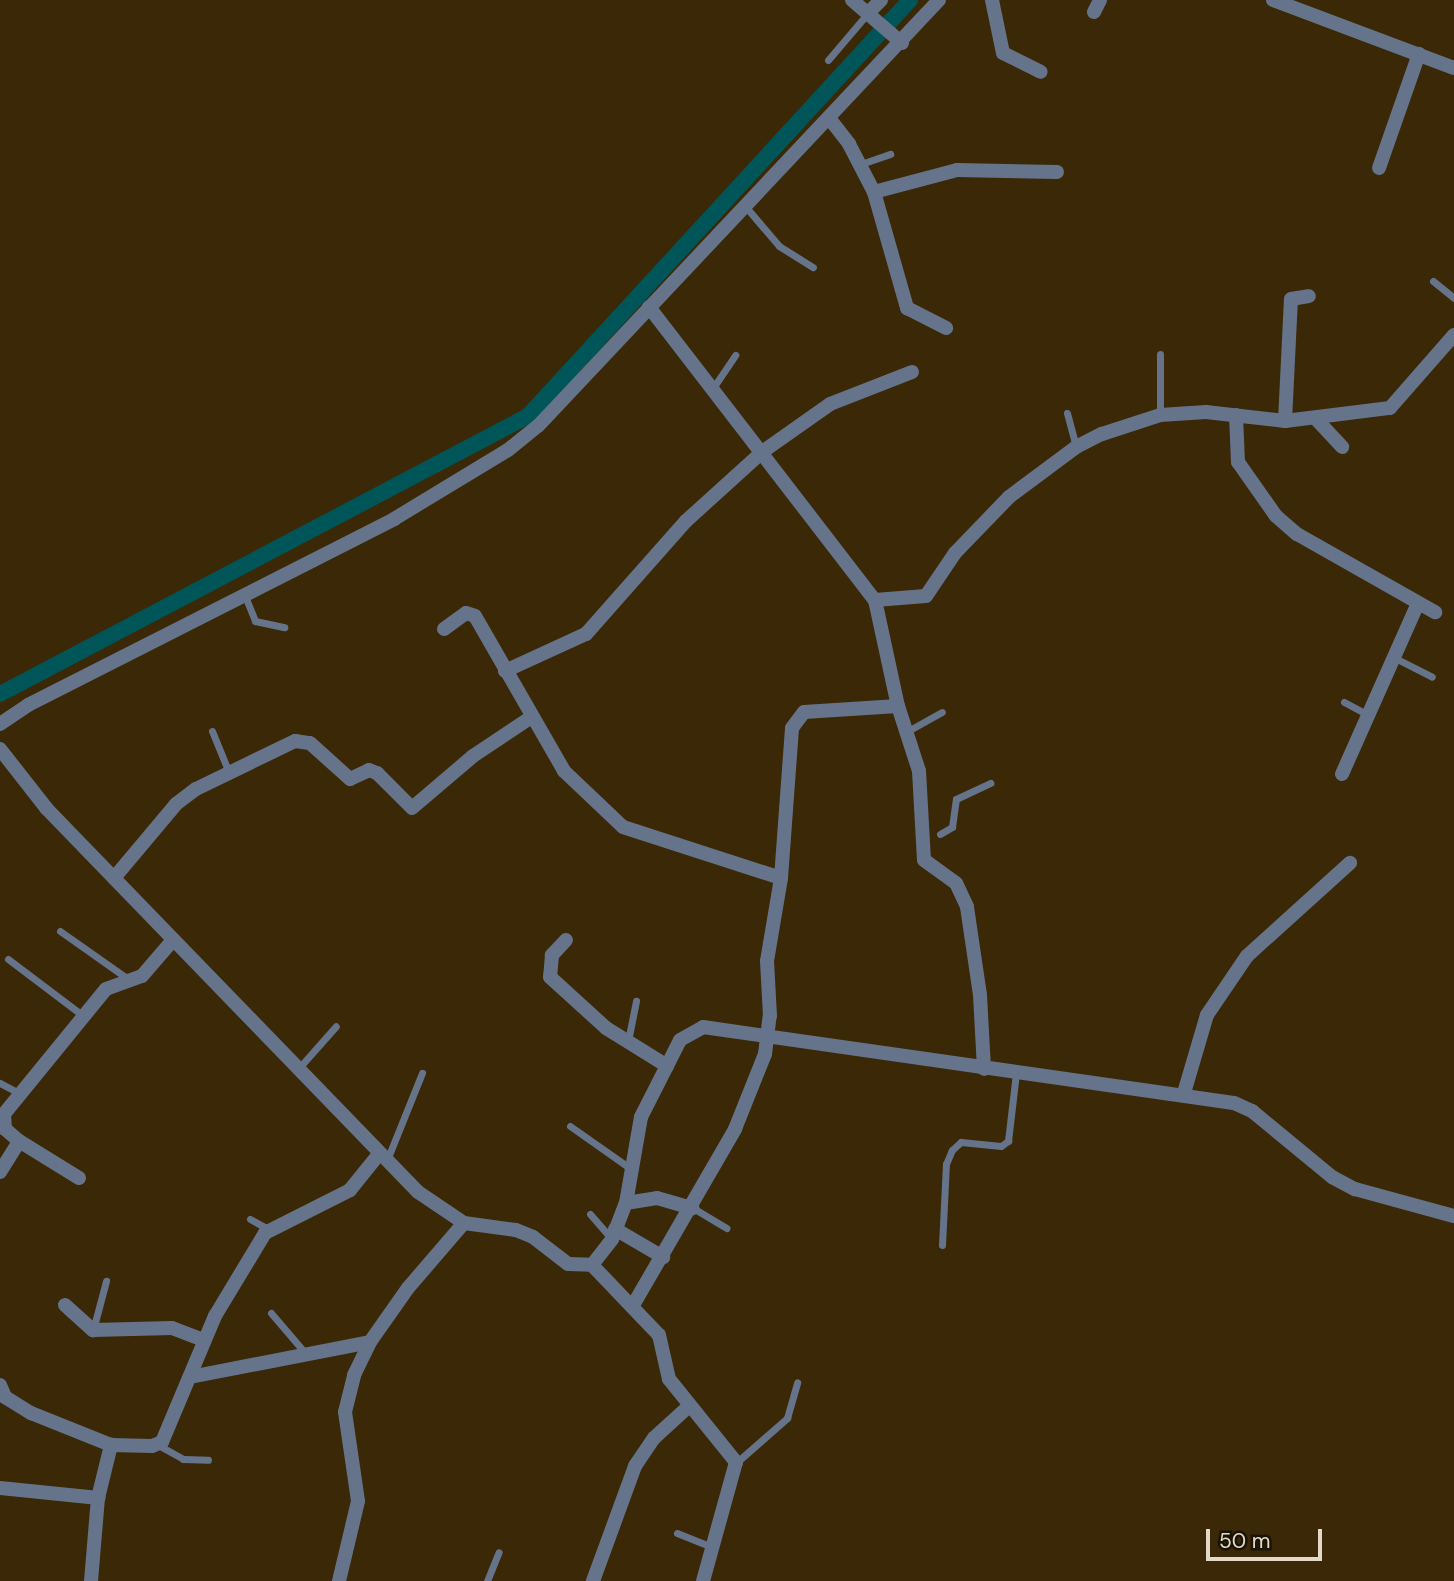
<!DOCTYPE html>
<style>
body{margin:0}
#map{position:relative;width:1454px;height:1581px;overflow:hidden;background:#3a2806;font-family:"DM Sans",sans-serif}
div>[style]{position:absolute}
[style*='--x']{left:calc(var(--x)*1px);top:calc(var(--y)*1px);width:calc(var(--w)*1px);rotate:calc(var(--a)*1deg)}
.canal>*{height:16px;margin:-8px;padding:0 8px;transform-origin:8px;border-radius:8px;background:#005559}
.lane>*{height:7px;margin:-3.5px;padding:0 3.5px;transform-origin:3.5px;border-radius:3.5px;background:#66748b}
.street>*{height:14px;margin:-7px;padding:0 7px;transform-origin:7px;border-radius:7px;background:#66748b}
span{translate:-50% -50%;white-space:nowrap;text-align:center;line-height:1.15;-webkit-text-stroke:5px #1b1306;paint-order:stroke}
.scale{position:absolute;left:1206px;top:1529px;width:116px;height:32px;box-sizing:border-box;border:4px solid #e4d9c7;border-top:0;padding-left:9px;font-size:21px;line-height:24px;white-space:nowrap;color:#e4d9c7;-webkit-text-stroke:5px #1b1306;paint-order:stroke}
</style>
<div id="map">
<div class="canal">
<i style="--x:0;--y:694;--w:597;--a:-27.77"></i>
<i style="--x:528;--y:416;--w:565;--a:-47.44"></i>
</div>
<div class="lane">
<i style="--x:828;--y:60;--w:62;--a:-49.6"></i>
<i style="--x:861;--y:164;--w:31;--a:-19"></i>
<i style="--x:745;--y:206;--w:52;--a:49.6"></i>
<i style="--x:779;--y:246;--w:40;--a:32"></i>
<i style="--x:1433;--y:281;--w:27;--a:39"></i>
<i style="--x:713;--y:388;--w:40;--a:-56"></i>
<i style="--x:1067;--y:413;--w:35;--a:75"></i>
<i style="--x:1160;--y:415;--w:61;--a:-90"></i>
<i style="--x:245;--y:596;--w:27;--a:68"></i>
<i style="--x:255;--y:621;--w:30;--a:12"></i>
<i style="--x:1397;--y:659;--w:39;--a:27"></i>
<i style="--x:1344;--y:702;--w:30;--a:28"></i>
<i style="--x:212;--y:731;--w:48;--a:67.8"></i>
<i style="--x:906;--y:732;--w:41;--a:-29.1"></i>
<i style="--x:940;--y:834;--w:14;--a:-30"></i>
<i style="--x:952;--y:827;--w:28;--a:-82"></i>
<i style="--x:956;--y:799;--w:38;--a:-25"></i>
<i style="--x:60;--y:931;--w:87;--a:35.2"></i>
<i style="--x:8;--y:959;--w:93;--a:37.1"></i>
<i style="--x:628;--y:1041;--w:41;--a:-78.7"></i>
<i style="--x:298;--y:1069;--w:57;--a:-48.5"></i>
<i style="--x:0;--y:1083;--w:19;--a:28"></i>
<i style="--x:570;--y:1126;--w:75;--a:35.2"></i>
<i style="--x:387;--y:1160;--w:94;--a:-68.1"></i>
<i style="--x:693;--y:1208;--w:39;--a:31"></i>
<i style="--x:590;--y:1214;--w:33;--a:49"></i>
<i style="--x:250;--y:1219;--w:23;--a:29"></i>
<i style="--x:942;--y:1245;--w:81;--a:-87.2"></i>
<i style="--x:946;--y:1164;--w:15;--a:-67"></i>
<i style="--x:952;--y:1150;--w:12;--a:-42"></i>
<i style="--x:961;--y:1142;--w:40;--a:5.7"></i>
<i style="--x:1001;--y:1146;--w:9;--a:-36"></i>
<i style="--x:1008;--y:1141;--w:68;--a:-83.3"></i>
<i style="--x:271;--y:1313;--w:54;--a:49.5"></i>
<i style="--x:93;--y:1330;--w:51;--a:-75.1"></i>
<i style="--x:158;--y:1445;--w:29;--a:29"></i>
<i style="--x:183;--y:1459;--w:25;--a:2"></i>
<i style="--x:737;--y:1462;--w:67;--a:-41.3"></i>
<i style="--x:787;--y:1418;--w:37;--a:-74"></i>
<i style="--x:677;--y:1533;--w:35;--a:22"></i>
<i style="--x:487;--y:1581;--w:31;--a:-68"></i>
</div>
<div class="street">
<i style="--x:852;--y:0;--w:66;--a:40.7"></i>
<i style="--x:992;--y:0;--w:54;--a:78.3"></i>
<i style="--x:1003;--y:53;--w:42;--a:26.6"></i>
<i style="--x:1273;--y:0;--w:193;--a:20.6"></i>
<i style="--x:869;--y:12;--w:17;--a:-45"></i>
<i style="--x:1094;--y:12;--w:13;--a:-63"></i>
<i style="--x:829;--y:118;--w:33;--a:52"></i>
<i style="--x:849;--y:144;--w:54;--a:62.5"></i>
<i style="--x:874;--y:192;--w:121;--a:74.1"></i>
<i style="--x:907;--y:308;--w:44;--a:27.1"></i>
<i style="--x:1379;--y:168;--w:121;--a:-70.7"></i>
<i style="--x:874;--y:192;--w:86;--a:-14.8"></i>
<i style="--x:957;--y:170;--w:100;--a:1.1"></i>
<i style="--x:649;--y:307;--w:370;--a:52.4"></i>
<i style="--x:875;--y:600;--w:108;--a:77.8"></i>
<i style="--x:898;--y:706;--w:68;--a:72.1"></i>
<i style="--x:919;--y:771;--w:89;--a:86.8"></i>
<i style="--x:924;--y:860;--w:39;--a:36"></i>
<i style="--x:956;--y:883;--w:26;--a:65"></i>
<i style="--x:967;--y:907;--w:89;--a:81.6"></i>
<i style="--x:980;--y:995;--w:74;--a:86.9"></i>
<i style="--x:1236;--y:415;--w:47;--a:87.6"></i>
<i style="--x:1238;--y:462;--w:66;--a:54.9"></i>
<i style="--x:1276;--y:516;--w:28;--a:41"></i>
<i style="--x:1297;--y:534;--w:159;--a:29.5"></i>
<i style="--x:1317;--y:420;--w:37;--a:47"></i>
<i style="--x:1285;--y:421;--w:122;--a:-87.2"></i>
<i style="--x:1291;--y:299;--w:18;--a:-9"></i>
<i style="--x:875;--y:600;--w:51;--a:-4.5"></i>
<i style="--x:926;--y:596;--w:52;--a:-56"></i>
<i style="--x:955;--y:553;--w:78;--a:-46"></i>
<i style="--x:1009;--y:497;--w:84;--a:-36.7"></i>
<i style="--x:1076;--y:447;--w:29;--a:-27"></i>
<i style="--x:1102;--y:434;--w:61;--a:-18.1"></i>
<i style="--x:1160;--y:415;--w:46;--a:-3.7"></i>
<i style="--x:1206;--y:412;--w:80;--a:6.5"></i>
<i style="--x:1285;--y:421;--w:106;--a:-7.1"></i>
<i style="--x:1390;--y:408;--w:97;--a:-48.8"></i>
<i style="--x:444;--y:629;--w:27;--a:-36"></i>
<i style="--x:466;--y:613;--w:9;--a:18"></i>
<i style="--x:475;--y:616;--w:179;--a:60.1"></i>
<i style="--x:564;--y:771;--w:81;--a:43.5"></i>
<i style="--x:623;--y:827;--w:166;--a:17.9"></i>
<i style="--x:505;--y:671;--w:89;--a:-24.6"></i>
<i style="--x:586;--y:634;--w:151;--a:-48.5"></i>
<i style="--x:686;--y:521;--w:103;--a:-42.2"></i>
<i style="--x:762;--y:452;--w:83;--a:-35.2"></i>
<i style="--x:830;--y:404;--w:88;--a:-21.3"></i>
<i style="--x:0;--y:724;--w:34;--a:-34"></i>
<i style="--x:28;--y:705;--w:411;--a:-26.9"></i>
<i style="--x:394;--y:519;--w:133;--a:-31.2"></i>
<i style="--x:508;--y:450;--w:38;--a:-39"></i>
<i style="--x:538;--y:426;--w:585;--a:-46.73"></i>
<i style="--x:0;--y:749;--w:76;--a:51.9"></i>
<i style="--x:47;--y:809;--w:533;--a:45.91"></i>
<i style="--x:418;--y:1192;--w:55;--a:34"></i>
<i style="--x:464;--y:1223;--w:52;--a:7.7"></i>
<i style="--x:516;--y:1230;--w:18;--a:22"></i>
<i style="--x:533;--y:1237;--w:44;--a:37.6"></i>
<i style="--x:568;--y:1264;--w:24;--a:2"></i>
<i style="--x:592;--y:1265;--w:33;--a:-52"></i>
<i style="--x:612;--y:1239;--w:39;--a:-69"></i>
<i style="--x:626;--y:1203;--w:87;--a:-80.1"></i>
<i style="--x:641;--y:1117;--w:86;--a:-63.1"></i>
<i style="--x:680;--y:1040;--w:26;--a:-29"></i>
<i style="--x:703;--y:1027;--w:536;--a:8.15"></i>
<i style="--x:1234;--y:1103;--w:20;--a:24"></i>
<i style="--x:1252;--y:1111;--w:104;--a:39.5"></i>
<i style="--x:1332;--y:1177;--w:26;--a:28"></i>
<i style="--x:1355;--y:1189;--w:103;--a:15.3"></i>
<i style="--x:1342;--y:774;--w:187;--a:-66"></i>
<i style="--x:114;--y:878;--w:97;--a:-50"></i>
<i style="--x:176;--y:804;--w:25;--a:-37"></i>
<i style="--x:196;--y:789;--w:110;--a:-25.9"></i>
<i style="--x:295;--y:741;--w:15;--a:8"></i>
<i style="--x:310;--y:743;--w:54;--a:42"></i>
<i style="--x:350;--y:779;--w:21;--a:-25"></i>
<i style="--x:369;--y:770;--w:9;--a:21"></i>
<i style="--x:377;--y:773;--w:49;--a:45"></i>
<i style="--x:412;--y:808;--w:80;--a:-40.4"></i>
<i style="--x:473;--y:756;--w:69;--a:-33.7"></i>
<i style="--x:566;--y:940;--w:21;--a:133"></i>
<i style="--x:552;--y:955;--w:22;--a:95"></i>
<i style="--x:550;--y:977;--w:76;--a:42.3"></i>
<i style="--x:606;--y:1028;--w:72;--a:31.9"></i>
<i style="--x:1184;--y:1093;--w:81;--a:-73.6"></i>
<i style="--x:1207;--y:1015;--w:71;--a:-55.9"></i>
<i style="--x:1247;--y:956;--w:139;--a:-42.1"></i>
<i style="--x:0;--y:1172;--w:36;--a:-58"></i>
<i style="--x:79;--y:1178;--w:70;--a:-148.3"></i>
<i style="--x:19;--y:1141;--w:18;--a:-139"></i>
<i style="--x:5;--y:1129;--w:15;--a:-94"></i>
<i style="--x:4;--y:1114;--w:161;--a:-50.8"></i>
<i style="--x:106;--y:989;--w:38;--a:-20"></i>
<i style="--x:142;--y:976;--w:48;--a:-49.3"></i>
<i style="--x:626;--y:1203;--w:31;--a:-9"></i>
<i style="--x:657;--y:1198;--w:37;--a:16"></i>
<i style="--x:615;--y:1229;--w:56;--a:30.3"></i>
<i style="--x:592;--y:1265;--w:97;--a:46.3"></i>
<i style="--x:659;--y:1335;--w:45;--a:77.2"></i>
<i style="--x:669;--y:1379;--w:107;--a:51.1"></i>
<i style="--x:736;--y:1462;--w:123;--a:105.5"></i>
<i style="--x:65;--y:1305;--w:38;--a:42"></i>
<i style="--x:93;--y:1330;--w:79;--a:-1.5"></i>
<i style="--x:172;--y:1328;--w:33;--a:21"></i>
<i style="--x:632;--y:1307;--w:206;--a:-59.9"></i>
<i style="--x:735;--y:1129;--w:81;--a:-68.2"></i>
<i style="--x:765;--y:1054;--w:38;--a:-83"></i>
<i style="--x:770;--y:1016;--w:55;--a:-93.1"></i>
<i style="--x:767;--y:961;--w:84;--a:-80.4"></i>
<i style="--x:781;--y:878;--w:150;--a:-85.8"></i>
<i style="--x:792;--y:728;--w:20;--a:-53"></i>
<i style="--x:804;--y:712;--w:94;--a:-3.7"></i>
<i style="--x:190;--y:1377;--w:183;--a:-11"></i>
<i style="--x:0;--y:1385;--w:13;--a:67"></i>
<i style="--x:5;--y:1397;--w:31;--a:32"></i>
<i style="--x:31;--y:1413;--w:86;--a:21.8"></i>
<i style="--x:0;--y:1488;--w:99;--a:5.8"></i>
<i style="--x:91;--y:1581;--w:83;--a:-85.2"></i>
<i style="--x:98;--y:1498;--w:55;--a:-76.2"></i>
<i style="--x:111;--y:1445;--w:41;--a:1.4"></i>
<i style="--x:152;--y:1446;--w:11;--a:-22"></i>
<i style="--x:162;--y:1442;--w:137;--a:-67.2"></i>
<i style="--x:215;--y:1316;--w:97;--a:-58.9"></i>
<i style="--x:265;--y:1233;--w:95;--a:-26.8"></i>
<i style="--x:350;--y:1190;--w:46;--a:-51.1"></i>
<i style="--x:339;--y:1581;--w:82;--a:-76.6"></i>
<i style="--x:358;--y:1501;--w:90;--a:-98.3"></i>
<i style="--x:345;--y:1412;--w:38;--a:-76"></i>
<i style="--x:354;--y:1375;--w:37;--a:-64"></i>
<i style="--x:370;--y:1342;--w:66;--a:-54.9"></i>
<i style="--x:408;--y:1288;--w:86;--a:-49.3"></i>
<i style="--x:593;--y:1581;--w:122;--a:-69.9"></i>
<i style="--x:635;--y:1466;--w:34;--a:-56"></i>
<i style="--x:654;--y:1438;--w:47;--a:-42.4"></i>
</div>
<div class="scale">50 m</div>
</div>
